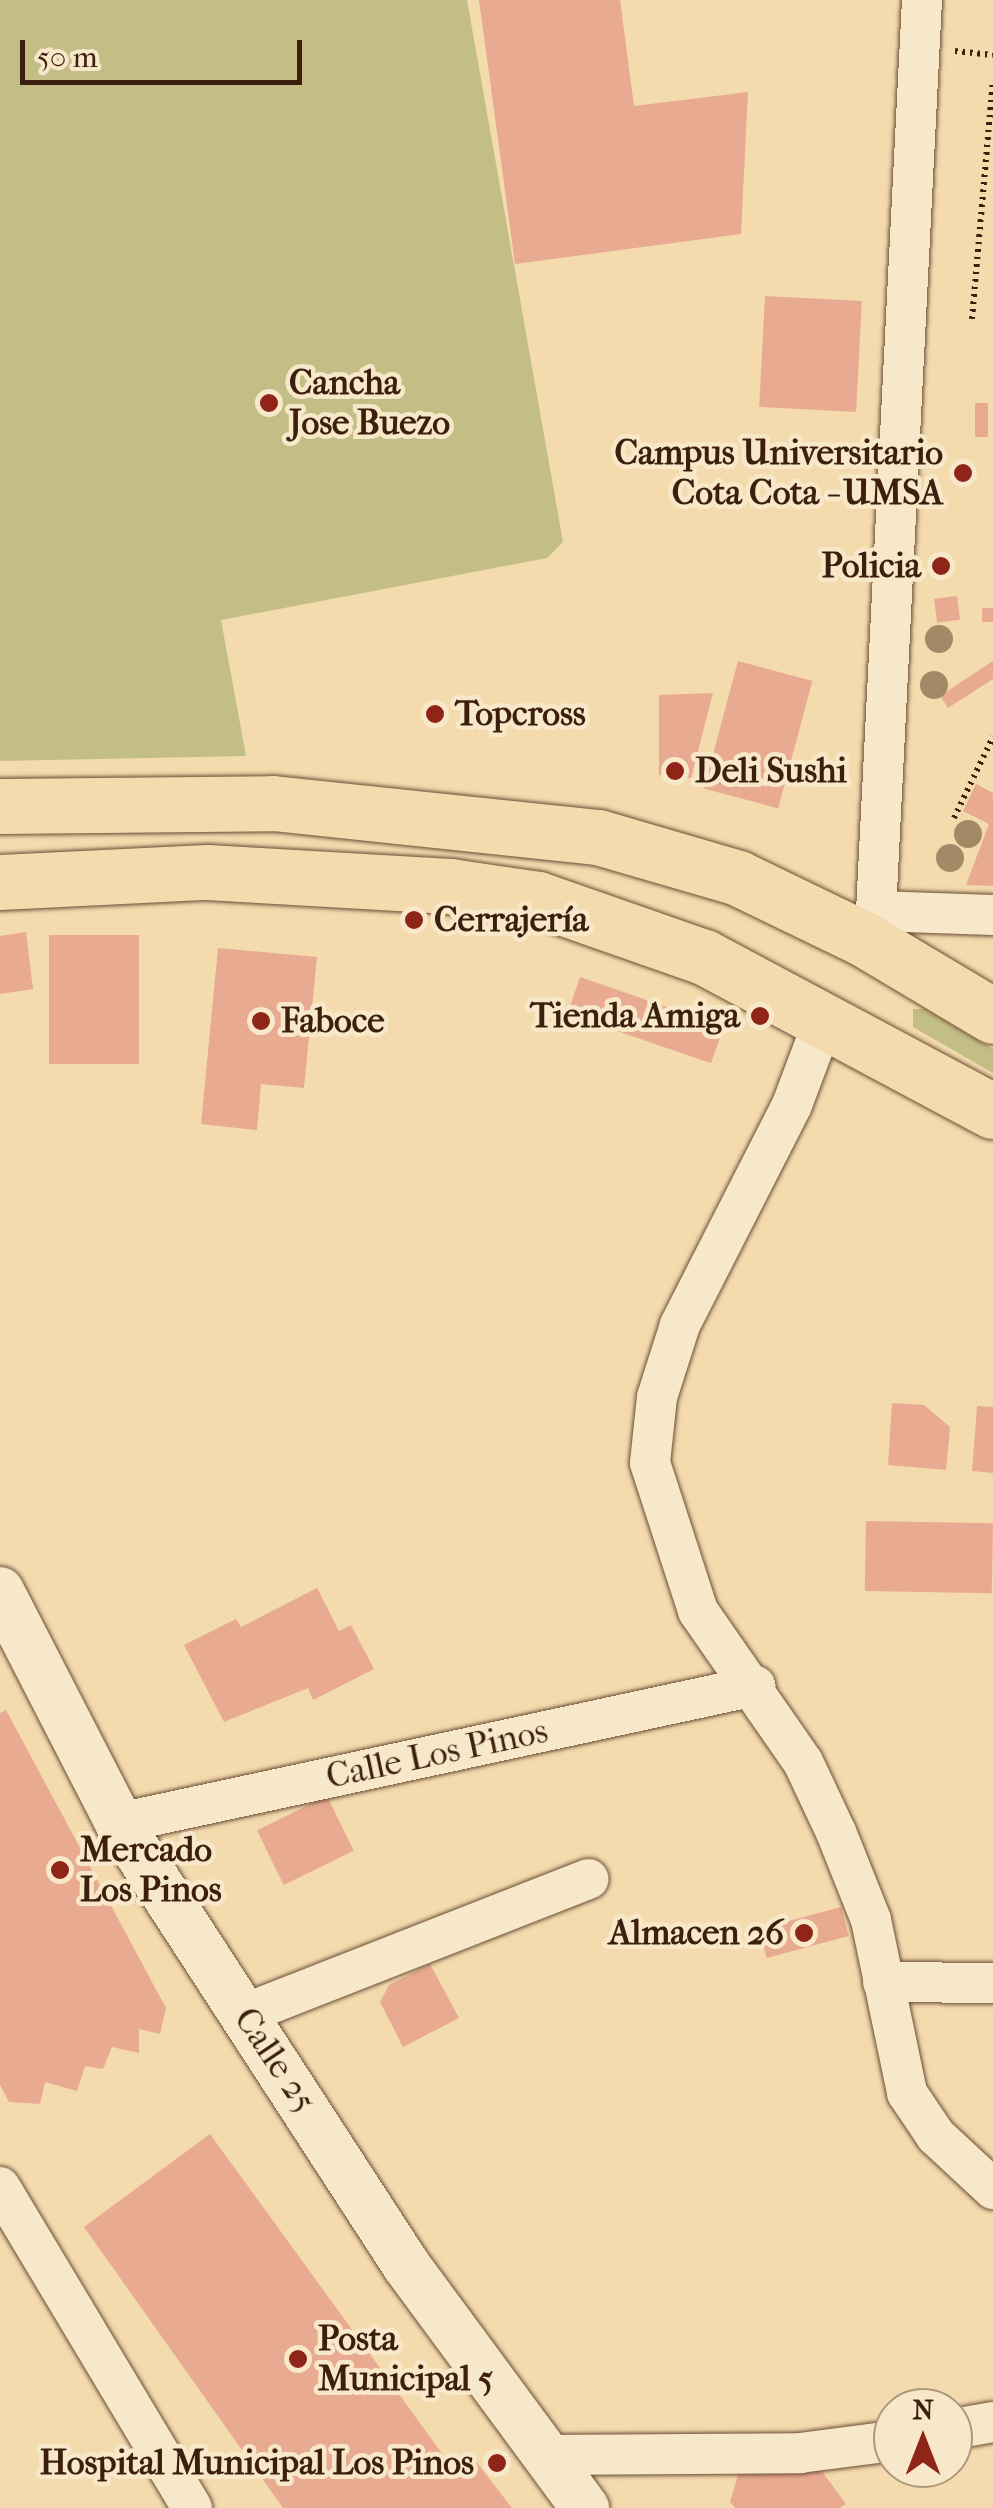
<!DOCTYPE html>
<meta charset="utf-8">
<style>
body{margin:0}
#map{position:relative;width:993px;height:2508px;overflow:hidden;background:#f4dbae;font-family:"IM FELL French Canon",serif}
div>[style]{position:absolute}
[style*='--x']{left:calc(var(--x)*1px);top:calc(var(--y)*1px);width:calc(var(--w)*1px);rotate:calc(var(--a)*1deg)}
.green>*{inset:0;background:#c3be85}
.building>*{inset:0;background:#e8aa91;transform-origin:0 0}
.path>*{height:6px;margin-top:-3px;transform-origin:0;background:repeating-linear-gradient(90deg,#3c1f0d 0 2.5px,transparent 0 7.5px)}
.roads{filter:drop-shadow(0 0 2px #6a4e35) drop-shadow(0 0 2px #6a4e35)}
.minor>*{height:40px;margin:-20px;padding:0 20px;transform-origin:20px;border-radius:20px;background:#f8e8ca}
.tertiary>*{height:48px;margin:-24px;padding:0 24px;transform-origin:24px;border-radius:24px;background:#f8e8ca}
.primary>*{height:55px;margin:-27.5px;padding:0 27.5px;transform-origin:27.5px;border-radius:27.5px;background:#f4dbae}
.trees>*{width:28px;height:28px;margin:-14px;border-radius:50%;background:#a28a66}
.dots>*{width:28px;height:28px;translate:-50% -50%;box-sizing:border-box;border:5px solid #f8e8ca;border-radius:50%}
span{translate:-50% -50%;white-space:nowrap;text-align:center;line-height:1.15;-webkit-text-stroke:9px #f8e8ca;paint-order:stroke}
.poi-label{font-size:35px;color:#3c1f0d;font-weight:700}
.left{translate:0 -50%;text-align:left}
.right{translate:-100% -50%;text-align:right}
.street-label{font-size:35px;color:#3c1f0d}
.north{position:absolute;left:873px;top:2388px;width:100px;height:100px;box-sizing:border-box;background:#f8e8ca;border:2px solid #ad987e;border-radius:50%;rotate:0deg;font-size:28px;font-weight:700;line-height:40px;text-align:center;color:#3c1f0d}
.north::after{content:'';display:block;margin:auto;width:35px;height:45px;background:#8f2418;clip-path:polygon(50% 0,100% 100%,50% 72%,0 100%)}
.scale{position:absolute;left:20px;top:40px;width:282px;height:45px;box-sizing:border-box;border:5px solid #3c1f0d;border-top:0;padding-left:12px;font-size:30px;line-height:35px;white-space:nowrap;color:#3c1f0d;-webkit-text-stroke:8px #f8e8ca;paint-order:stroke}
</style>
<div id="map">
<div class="green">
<i style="clip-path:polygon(0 0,467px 0,563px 542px,547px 558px,221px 620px,246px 756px,0 761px)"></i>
<i style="clip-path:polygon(913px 1009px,925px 1009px,993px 1049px,993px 1073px,913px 1027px)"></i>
</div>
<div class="building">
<i style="clip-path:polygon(479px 0,620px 0,634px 106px,748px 92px,741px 234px,515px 264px)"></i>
<i style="left:765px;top:296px;width:97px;height:111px;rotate:3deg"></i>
<i style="left:975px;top:403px;width:13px;height:34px"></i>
<i style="clip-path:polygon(934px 560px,947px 560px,947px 572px,935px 573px)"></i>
<i style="left:957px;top:596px;width:24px;height:23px;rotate:83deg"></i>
<i style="left:982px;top:608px;width:11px;height:14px"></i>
<i style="left:738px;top:661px;width:77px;height:132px;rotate:15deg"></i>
<i style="clip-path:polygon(993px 661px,993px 679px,948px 708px,940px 696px)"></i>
<i style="clip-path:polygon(713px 693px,691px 778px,659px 775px,659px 695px)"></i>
<i style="clip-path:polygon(976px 784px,993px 793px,993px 886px,966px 885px,989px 824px,963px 811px)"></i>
<i style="clip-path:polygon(26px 932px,33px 989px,0 994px,0 936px)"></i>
<i style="left:49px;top:935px;width:90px;height:129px"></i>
<i style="clip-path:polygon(218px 948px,317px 957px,304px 1088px,261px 1084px,257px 1130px,201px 1124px)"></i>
<i style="left:580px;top:977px;width:152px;height:39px;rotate:19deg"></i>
<i style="clip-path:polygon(892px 1403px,924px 1405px,950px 1427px,946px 1470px,888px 1465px)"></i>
<i style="clip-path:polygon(977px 1406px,993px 1407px,993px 1473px,972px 1471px)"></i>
<i style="left:866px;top:1521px;width:127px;height:70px;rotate:1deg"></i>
<i style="clip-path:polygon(317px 1588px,339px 1631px,351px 1625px,374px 1669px,313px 1700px,308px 1688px,224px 1722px,184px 1645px,236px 1619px,241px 1627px)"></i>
<i style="clip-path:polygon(6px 1710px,166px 2008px,160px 2034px,139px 2029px,139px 2053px,112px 2047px,103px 2069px,85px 2066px,77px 2091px,45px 2082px,40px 2104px,9px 2102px,0 2085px,0 1713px)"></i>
<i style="left:327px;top:1796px;width:61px;height:78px;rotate:64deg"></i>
<i style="left:841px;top:1907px;width:30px;height:85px;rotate:75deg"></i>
<i style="clip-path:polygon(430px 1964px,459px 2018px,403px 2047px,380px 2002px,389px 1985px)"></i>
<i style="clip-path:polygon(210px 2134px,454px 2470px,472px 2456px,512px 2508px,283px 2508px,84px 2227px)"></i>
<i style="clip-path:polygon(818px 2466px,846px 2504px,840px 2508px,735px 2508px,730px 2502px,739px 2471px)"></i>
</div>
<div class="path">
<i style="--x:955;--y:51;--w:38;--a:6"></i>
<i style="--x:972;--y:319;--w:239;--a:-85"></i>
<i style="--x:954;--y:818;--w:90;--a:-64.3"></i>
</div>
<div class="roads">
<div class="minor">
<i style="--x:876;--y:911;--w:117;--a:2"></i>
<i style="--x:864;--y:939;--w:30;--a:-67"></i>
<i style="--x:876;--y:911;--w:912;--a:-87.11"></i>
<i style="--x:825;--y:1017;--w:94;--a:110.6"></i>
<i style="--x:792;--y:1105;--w:247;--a:117"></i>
<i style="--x:680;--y:1325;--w:76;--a:107.7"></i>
<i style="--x:657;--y:1397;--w:66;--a:96.1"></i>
<i style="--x:650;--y:1463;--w:156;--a:72"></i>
<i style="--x:698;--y:1611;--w:184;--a:55.2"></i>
<i style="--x:803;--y:1762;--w:77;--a:64.8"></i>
<i style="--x:836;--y:1832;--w:95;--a:68.3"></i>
<i style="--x:871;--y:1920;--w:177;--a:78.2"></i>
<i style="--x:907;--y:2093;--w:52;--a:56"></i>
<i style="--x:936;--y:2136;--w:78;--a:42.9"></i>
<i style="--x:119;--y:1823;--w:651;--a:-12.16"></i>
<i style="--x:883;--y:1982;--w:110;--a:0.5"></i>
<i style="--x:244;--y:2014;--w:370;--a:-21.4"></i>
<i style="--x:0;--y:2187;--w:374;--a:59.1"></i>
<i style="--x:953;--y:2429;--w:41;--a:-9.9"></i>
<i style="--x:544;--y:2455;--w:256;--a:-0.4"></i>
<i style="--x:800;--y:2453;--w:94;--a:-7.4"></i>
</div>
<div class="tertiary">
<i style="--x:0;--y:1591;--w:261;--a:62.8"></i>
<i style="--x:119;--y:1823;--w:527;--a:57"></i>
<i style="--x:406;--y:2265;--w:302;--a:53.6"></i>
</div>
<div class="primary">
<i style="--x:0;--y:806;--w:273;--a:-0.6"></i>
<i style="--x:273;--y:803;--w:327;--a:6"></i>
<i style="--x:598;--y:837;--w:146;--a:16.3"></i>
<i style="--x:738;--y:878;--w:140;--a:25.8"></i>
<i style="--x:864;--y:939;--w:150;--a:30.8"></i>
<i style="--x:0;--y:882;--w:207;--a:-2.8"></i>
<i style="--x:207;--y:872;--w:243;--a:3.3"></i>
<i style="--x:450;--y:886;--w:89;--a:8.4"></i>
<i style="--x:538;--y:899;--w:176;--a:19.3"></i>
<i style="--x:704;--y:957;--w:327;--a:28.1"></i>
</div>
</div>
<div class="trees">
<i style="left:939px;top:639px"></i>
<i style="left:934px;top:685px"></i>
<i style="left:968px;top:834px"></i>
<i style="left:950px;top:858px"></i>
</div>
<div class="dots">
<i style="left:269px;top:403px;background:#8f2418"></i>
<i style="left:963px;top:473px;background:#8f2418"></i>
<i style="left:941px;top:566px;background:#8f2418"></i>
<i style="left:435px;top:714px;background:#8f2418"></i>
<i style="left:675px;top:771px;background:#8f2418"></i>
<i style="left:414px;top:920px;background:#8f2418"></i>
<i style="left:760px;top:1016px;background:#8f2418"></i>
<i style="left:261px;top:1021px;background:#8f2418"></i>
<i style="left:60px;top:1870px;background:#8f2418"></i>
<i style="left:804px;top:1933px;background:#8f2418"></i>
<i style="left:298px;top:2359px;background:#8f2418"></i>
<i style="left:497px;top:2463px;background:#8f2418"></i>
</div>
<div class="poi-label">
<span class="left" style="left:289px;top:403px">Cancha<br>Jose Buezo</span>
<span class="right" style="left:943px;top:473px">Campus Universitario<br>Cota Cota - UMSA</span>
<span class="right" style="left:921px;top:566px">Policia</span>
<span class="left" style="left:455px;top:714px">Topcross</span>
<span class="left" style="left:695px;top:771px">Deli Sushi</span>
<span class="left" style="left:434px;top:920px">Cerrajería</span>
<span class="right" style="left:740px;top:1016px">Tienda Amiga</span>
<span class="left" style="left:281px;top:1021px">Faboce</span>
<span class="left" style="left:80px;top:1870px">Mercado<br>Los Pinos</span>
<span class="right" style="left:784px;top:1933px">Almacen 26</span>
<span class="left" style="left:318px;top:2359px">Posta<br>Municipal 5</span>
<span class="right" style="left:474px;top:2463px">Hospital Municipal Los Pinos</span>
</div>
<div class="street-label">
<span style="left:437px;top:1754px;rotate:-12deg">Calle Los Pinos</span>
<span style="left:275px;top:2060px;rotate:56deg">Calle 25</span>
</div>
<div class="north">N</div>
<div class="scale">50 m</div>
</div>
